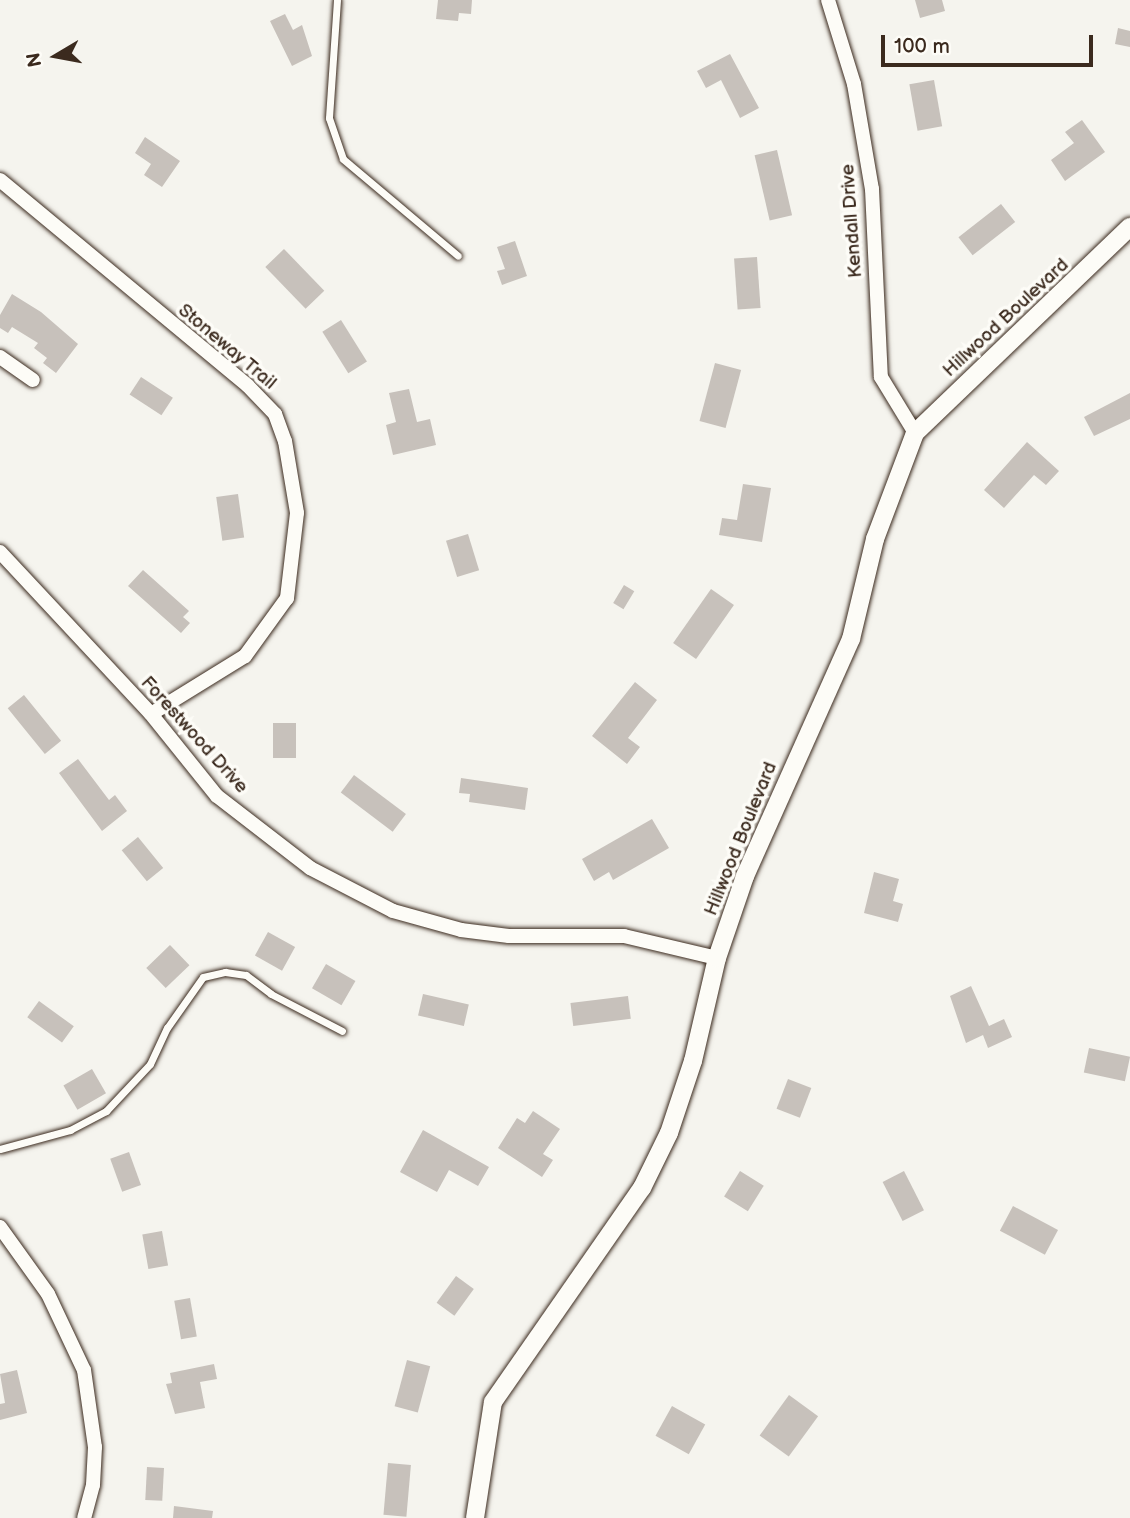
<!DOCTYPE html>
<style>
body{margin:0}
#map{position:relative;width:1130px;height:1518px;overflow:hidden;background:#f5f4ee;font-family:"Balsamiq Sans",sans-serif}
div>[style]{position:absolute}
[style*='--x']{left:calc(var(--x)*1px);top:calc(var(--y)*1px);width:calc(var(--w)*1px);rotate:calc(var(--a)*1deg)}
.building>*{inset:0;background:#c7c1bb;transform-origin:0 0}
.roads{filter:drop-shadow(0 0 2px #3b2a1e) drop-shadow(0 0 2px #3b2a1e)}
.service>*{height:7px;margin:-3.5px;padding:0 3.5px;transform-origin:3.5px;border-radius:3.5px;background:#fdfcf7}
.minor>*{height:14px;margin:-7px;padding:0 7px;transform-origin:7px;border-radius:7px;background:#fdfcf7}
.tertiary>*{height:18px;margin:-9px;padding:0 9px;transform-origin:9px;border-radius:9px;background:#fdfcf7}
span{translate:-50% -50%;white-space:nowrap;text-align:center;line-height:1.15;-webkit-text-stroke:7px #fdfcf7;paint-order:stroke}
.street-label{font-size:19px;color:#3b2a1e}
.north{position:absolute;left:21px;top:21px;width:70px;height:70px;-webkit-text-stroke:5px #fdfcf7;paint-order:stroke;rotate:260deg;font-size:19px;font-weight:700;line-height:28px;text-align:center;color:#3b2a1e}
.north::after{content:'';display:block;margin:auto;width:24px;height:32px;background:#3b2a1e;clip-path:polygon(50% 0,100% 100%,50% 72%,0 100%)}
.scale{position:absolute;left:881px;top:35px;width:212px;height:32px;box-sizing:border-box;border:4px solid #3b2a1e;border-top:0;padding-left:9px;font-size:21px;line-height:24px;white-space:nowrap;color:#3b2a1e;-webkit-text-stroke:5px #fdfcf7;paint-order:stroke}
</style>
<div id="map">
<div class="building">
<i style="clip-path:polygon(438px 0,472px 0,471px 14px,459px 13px,458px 21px,436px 19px)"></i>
<i style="clip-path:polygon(915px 0,942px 0,945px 11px,920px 18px)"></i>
<i style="clip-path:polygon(285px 14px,293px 30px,302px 25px,312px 56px,292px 66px,270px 21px)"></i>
<i style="clip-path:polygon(1118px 28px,1130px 31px,1130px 47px,1115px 44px)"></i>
<i style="clip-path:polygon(730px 54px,759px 108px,740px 118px,721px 80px,706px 88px,697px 71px)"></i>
<i style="left:934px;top:80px;width:47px;height:25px;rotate:80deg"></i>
<i style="clip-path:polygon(1082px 120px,1105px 152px,1065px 181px,1051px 160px,1074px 143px,1065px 132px)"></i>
<i style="clip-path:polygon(145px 137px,180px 161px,162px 187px,144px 175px,151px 164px,135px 153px)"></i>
<i style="left:777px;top:150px;width:67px;height:23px;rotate:77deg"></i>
<i style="left:1001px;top:204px;width:23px;height:54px;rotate:52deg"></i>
<i style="clip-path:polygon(515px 241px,527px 276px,502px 285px,497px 271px,505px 269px,497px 247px)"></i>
<i style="left:284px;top:249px;width:58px;height:26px;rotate:46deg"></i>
<i style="left:757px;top:257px;width:51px;height:23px;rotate:86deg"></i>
<i style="clip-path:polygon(12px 294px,41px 312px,78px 344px,56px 373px,43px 363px,47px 358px,34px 348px,38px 343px,12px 327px,8px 333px,0 328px,0 315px)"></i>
<i style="left:341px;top:320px;width:49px;height:22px;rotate:58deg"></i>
<i style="left:715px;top:363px;width:27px;height:60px;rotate:15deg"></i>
<i style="left:141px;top:377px;width:38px;height:21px;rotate:33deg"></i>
<i style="clip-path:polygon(409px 389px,417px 422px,430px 419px,436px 445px,393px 455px,386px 425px,396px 422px,389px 393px)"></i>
<i style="clip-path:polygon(1130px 393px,1130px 419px,1094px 436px,1084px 417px)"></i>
<i style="clip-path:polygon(1027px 442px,1059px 471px,1046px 485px,1034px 475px,1004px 508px,984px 490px)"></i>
<i style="clip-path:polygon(743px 484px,771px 488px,762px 542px,719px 535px,722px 518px,737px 520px)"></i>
<i style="left:238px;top:494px;width:44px;height:22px;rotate:82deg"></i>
<i style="left:468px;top:534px;width:38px;height:23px;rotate:73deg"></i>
<i style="clip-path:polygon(143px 570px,189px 611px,183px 617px,190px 623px,181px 633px,128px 586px)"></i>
<i style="left:624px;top:585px;width:12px;height:21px;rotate:31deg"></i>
<i style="left:711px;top:589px;width:28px;height:66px;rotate:35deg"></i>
<i style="clip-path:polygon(635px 682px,657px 700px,628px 738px,640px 747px,627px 764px,592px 736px)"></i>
<i style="left:24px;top:695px;width:59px;height:21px;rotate:51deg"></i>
<i style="left:273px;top:723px;width:23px;height:35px"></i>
<i style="clip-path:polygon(78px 759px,109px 800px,115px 795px,127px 811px,102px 831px,59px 773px)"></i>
<i style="left:354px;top:775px;width:65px;height:22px;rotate:37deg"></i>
<i style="clip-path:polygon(461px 778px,528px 788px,525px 810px,469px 802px,470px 794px,459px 793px)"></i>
<i style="clip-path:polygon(652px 819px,669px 848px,613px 880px,609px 872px,594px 881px,582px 859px)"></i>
<i style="left:138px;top:837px;width:40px;height:21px;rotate:51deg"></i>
<i style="clip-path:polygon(874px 872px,899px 879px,893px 901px,903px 904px,898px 922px,864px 913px)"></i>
<i style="left:268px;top:932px;width:31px;height:27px;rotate:29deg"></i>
<i style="left:170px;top:945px;width:28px;height:33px;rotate:46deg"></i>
<i style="left:326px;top:964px;width:34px;height:28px;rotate:30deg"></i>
<i style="clip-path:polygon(971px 986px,989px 1026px,1004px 1019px,1012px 1037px,988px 1048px,983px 1035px,966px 1043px,950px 996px)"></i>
<i style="left:423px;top:994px;width:47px;height:22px;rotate:13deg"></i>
<i style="left:628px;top:996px;width:23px;height:58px;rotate:83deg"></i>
<i style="left:39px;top:1001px;width:43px;height:20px;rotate:36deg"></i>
<i style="left:1089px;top:1048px;width:42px;height:25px;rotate:12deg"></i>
<i style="left:92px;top:1069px;width:28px;height:33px;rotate:60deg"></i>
<i style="left:788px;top:1079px;width:25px;height:32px;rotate:21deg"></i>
<i style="clip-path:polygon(533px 1111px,560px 1129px,543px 1154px,553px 1160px,542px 1177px,498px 1148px,517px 1118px,525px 1123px)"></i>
<i style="clip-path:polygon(423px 1130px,489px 1167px,478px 1186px,449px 1170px,437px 1192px,400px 1172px)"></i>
<i style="left:129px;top:1152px;width:35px;height:20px;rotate:70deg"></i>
<i style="left:740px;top:1171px;width:28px;height:30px;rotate:32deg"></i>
<i style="left:904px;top:1171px;width:44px;height:24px;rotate:63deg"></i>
<i style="left:1013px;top:1206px;width:51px;height:28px;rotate:28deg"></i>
<i style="left:162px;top:1231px;width:35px;height:20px;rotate:80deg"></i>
<i style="left:456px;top:1276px;width:22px;height:33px;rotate:36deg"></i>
<i style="left:190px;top:1298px;width:39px;height:16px;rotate:80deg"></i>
<i style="left:407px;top:1360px;width:24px;height:48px;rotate:15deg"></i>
<i style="clip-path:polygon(214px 1364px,217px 1379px,200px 1382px,205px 1408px,175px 1414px,166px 1384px,172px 1383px,170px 1373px)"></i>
<i style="clip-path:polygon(17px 1370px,27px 1413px,0 1420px,0 1404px,5px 1403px,0 1374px)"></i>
<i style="left:789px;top:1395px;width:36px;height:50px;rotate:36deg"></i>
<i style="left:672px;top:1406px;width:38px;height:34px;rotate:29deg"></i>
<i style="left:388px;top:1463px;width:23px;height:52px;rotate:5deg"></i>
<i style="left:147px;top:1467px;width:17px;height:33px;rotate:3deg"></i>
<i style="clip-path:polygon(174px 1506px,213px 1511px,212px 1518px,173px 1518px)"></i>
</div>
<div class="roads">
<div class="service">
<i style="--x:337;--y:0;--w:118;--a:93.9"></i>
<i style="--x:329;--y:118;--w:43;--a:71.1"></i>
<i style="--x:343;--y:159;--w:150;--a:40.1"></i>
<i style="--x:0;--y:1149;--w:73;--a:-15.2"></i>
<i style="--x:70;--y:1130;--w:41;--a:-27.8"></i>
<i style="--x:106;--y:1111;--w:64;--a:-46.9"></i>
<i style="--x:150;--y:1064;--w:40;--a:-65"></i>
<i style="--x:167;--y:1028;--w:62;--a:-54.8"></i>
<i style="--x:203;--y:977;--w:23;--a:-13"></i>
<i style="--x:225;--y:972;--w:21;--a:8"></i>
<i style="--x:246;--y:975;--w:31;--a:37"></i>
<i style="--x:271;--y:994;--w:80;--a:27.5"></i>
</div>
<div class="minor">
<i style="--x:828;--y:0;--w:88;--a:72.8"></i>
<i style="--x:854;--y:84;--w:107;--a:80.3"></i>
<i style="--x:872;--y:189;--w:188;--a:87.3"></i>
<i style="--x:881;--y:377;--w:66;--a:58.7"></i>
<i style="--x:0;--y:180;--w:322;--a:39.7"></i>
<i style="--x:248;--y:386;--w:39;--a:46"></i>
<i style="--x:275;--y:414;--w:29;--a:70"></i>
<i style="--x:285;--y:441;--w:73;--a:80.5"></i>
<i style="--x:297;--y:513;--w:86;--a:96.7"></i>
<i style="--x:287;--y:598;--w:72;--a:125.9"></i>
<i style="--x:245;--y:656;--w:110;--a:148.3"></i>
<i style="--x:0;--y:357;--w:40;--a:34.9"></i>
<i style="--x:0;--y:552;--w:221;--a:47"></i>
<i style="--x:151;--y:714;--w:105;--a:51.2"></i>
<i style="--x:217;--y:796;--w:118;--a:37.7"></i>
<i style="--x:310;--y:868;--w:93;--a:27.4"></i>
<i style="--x:393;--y:911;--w:71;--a:15.6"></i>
<i style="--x:461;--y:930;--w:48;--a:7.1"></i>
<i style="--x:509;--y:936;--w:115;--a:0"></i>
<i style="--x:624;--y:936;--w:96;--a:13.3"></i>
<i style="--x:0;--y:1227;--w:82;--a:54.4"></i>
<i style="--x:48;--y:1294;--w:84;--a:64.7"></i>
<i style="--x:84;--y:1370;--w:78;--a:81.9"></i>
<i style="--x:95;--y:1447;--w:38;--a:93"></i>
<i style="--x:93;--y:1485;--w:34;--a:105"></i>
</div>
<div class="tertiary">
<i style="--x:475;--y:1518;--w:117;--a:-81.2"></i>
<i style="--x:493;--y:1402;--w:261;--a:-55.2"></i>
<i style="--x:642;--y:1188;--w:61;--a:-63.9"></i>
<i style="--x:669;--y:1133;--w:76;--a:-71.6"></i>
<i style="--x:693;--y:1061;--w:106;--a:-76.9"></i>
<i style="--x:717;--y:958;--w:87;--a:-71.1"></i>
<i style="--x:745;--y:876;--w:260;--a:-65.9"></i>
<i style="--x:851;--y:639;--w:103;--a:-76.5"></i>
<i style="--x:875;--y:539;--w:113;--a:-69.3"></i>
<i style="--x:915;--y:433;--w:298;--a:-43.8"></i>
</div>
</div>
<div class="street-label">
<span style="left:852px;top:221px;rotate:-94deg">Kendall Drive</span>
<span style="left:1006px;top:318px;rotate:-43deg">Hillwood Boulevard</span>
<span style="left:227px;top:347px;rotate:40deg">Stoneway Trail</span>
<span style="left:194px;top:735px;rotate:48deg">Forestwood Drive</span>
<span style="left:741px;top:839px;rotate:-68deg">Hillwood Boulevard</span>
</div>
<div class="north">N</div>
<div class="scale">100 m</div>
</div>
